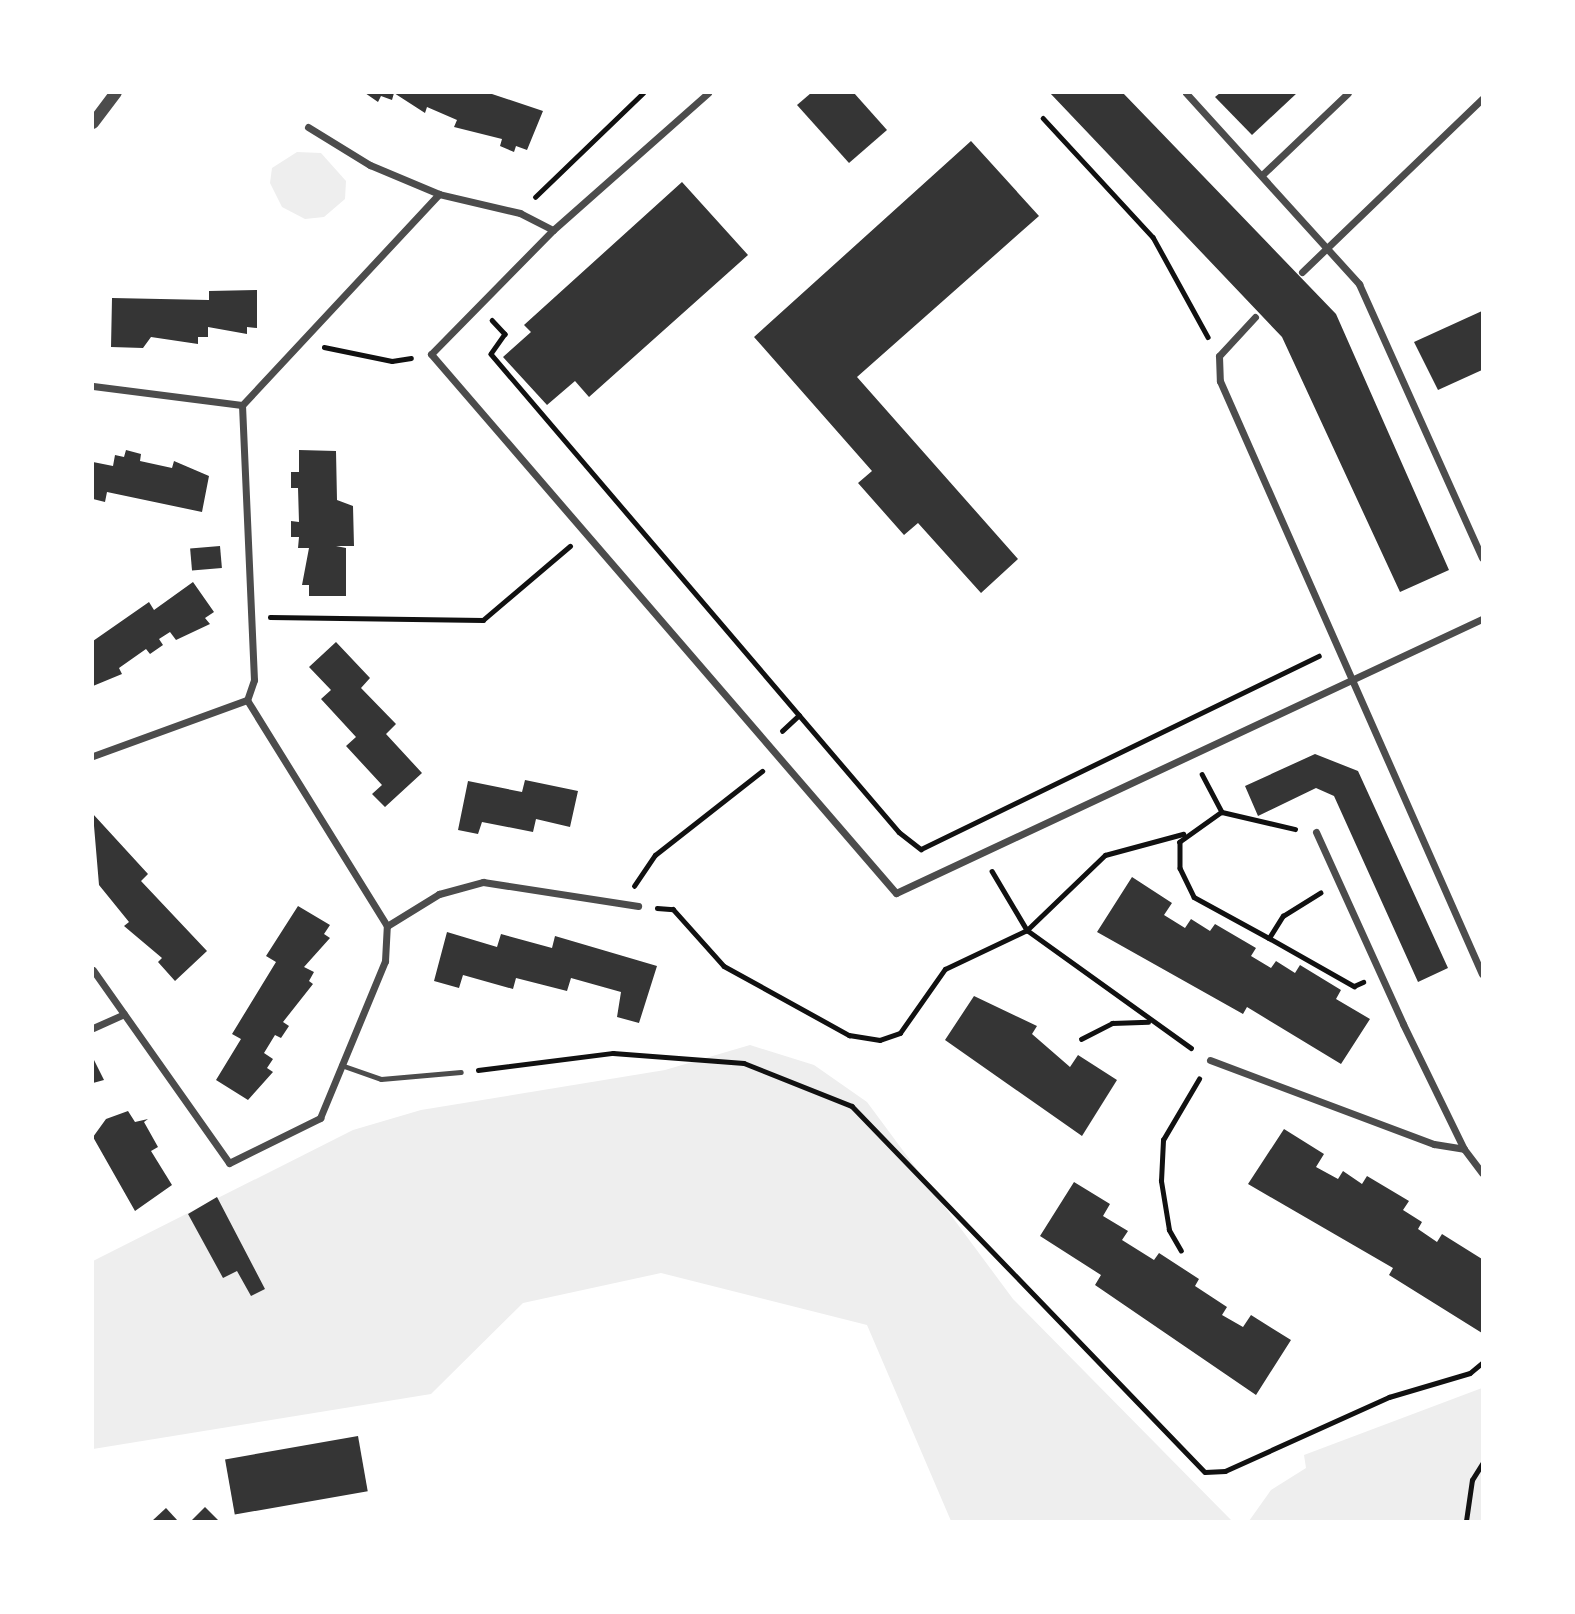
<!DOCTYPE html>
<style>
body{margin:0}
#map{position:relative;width:1575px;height:1614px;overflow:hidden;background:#fff;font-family:Roboto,sans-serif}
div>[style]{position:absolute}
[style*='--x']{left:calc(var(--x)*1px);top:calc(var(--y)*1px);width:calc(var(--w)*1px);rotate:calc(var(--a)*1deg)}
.green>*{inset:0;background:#eee}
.building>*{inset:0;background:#353535;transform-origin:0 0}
.path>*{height:4.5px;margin:-2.25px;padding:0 2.25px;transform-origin:2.25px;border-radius:2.25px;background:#111}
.service>*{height:5px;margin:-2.5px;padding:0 2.5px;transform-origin:2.5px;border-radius:2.5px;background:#4c4c4c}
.minor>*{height:7px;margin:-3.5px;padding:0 3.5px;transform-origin:3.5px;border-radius:3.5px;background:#4c4c4c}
.tertiary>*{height:12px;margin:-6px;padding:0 6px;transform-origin:6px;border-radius:6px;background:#4c4c4c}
span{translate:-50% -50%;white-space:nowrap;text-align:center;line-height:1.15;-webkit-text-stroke:6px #fff;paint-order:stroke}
.frame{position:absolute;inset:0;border:94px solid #fff;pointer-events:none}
</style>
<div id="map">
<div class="green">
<i style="clip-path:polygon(297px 152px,321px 153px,346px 181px,345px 199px,324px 217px,305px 219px,282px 207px,270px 183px,272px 168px)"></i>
<i style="clip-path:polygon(750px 1045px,814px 1065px,867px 1102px,1013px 1299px,1232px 1521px,951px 1521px,867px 1325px,661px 1273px,523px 1303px,431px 1394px,93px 1449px,93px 1261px,353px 1130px,421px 1110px,665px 1070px)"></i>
<i style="clip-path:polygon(1482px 1388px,1482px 1521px,1249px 1521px,1271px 1490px,1306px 1468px,1304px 1455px)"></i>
</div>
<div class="building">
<i style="clip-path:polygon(365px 93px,489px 93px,543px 111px,527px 150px,516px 146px,514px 152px,500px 146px,502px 139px,454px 127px,457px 120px,427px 107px,425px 113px,394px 93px,392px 100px,381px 96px,378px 102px)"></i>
<i style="clip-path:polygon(811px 93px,854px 93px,887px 130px,849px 163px,797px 105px)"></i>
<i style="clip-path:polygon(1050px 93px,1123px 93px,1336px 314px,1449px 570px,1400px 592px,1282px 337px)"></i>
<i style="clip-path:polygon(1220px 93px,1297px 93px,1252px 135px,1215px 97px)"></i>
<i style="clip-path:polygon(971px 141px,1039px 216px,857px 377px,1018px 559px,981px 593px,918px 523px,904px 535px,858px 483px,872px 471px,754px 337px)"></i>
<i style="clip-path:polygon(682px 182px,748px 255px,589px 397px,575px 381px,547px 405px,503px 357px,531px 332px,524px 325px)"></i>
<i style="clip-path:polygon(257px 290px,257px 328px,247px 327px,247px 334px,208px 327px,208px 337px,198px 337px,198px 344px,151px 337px,143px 348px,111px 347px,112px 298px,209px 300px,209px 291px)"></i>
<i style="clip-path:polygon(1482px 311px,1482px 370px,1438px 390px,1414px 342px)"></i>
<i style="clip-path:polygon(126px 450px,141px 454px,140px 461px,172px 468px,174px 461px,209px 476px,202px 512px,107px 492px,105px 502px,93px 499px,93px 462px,113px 466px,115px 455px,124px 457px)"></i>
<i style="clip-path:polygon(299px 450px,336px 451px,337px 500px,353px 506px,354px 546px,336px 546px,346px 548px,346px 596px,309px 596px,309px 585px,302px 585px,309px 548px,298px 548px,299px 537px,291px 537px,291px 521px,299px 522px,298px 488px,291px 488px,291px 472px,299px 472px)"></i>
<i style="left:220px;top:546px;width:22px;height:30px;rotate:85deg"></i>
<i style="clip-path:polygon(193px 582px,214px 612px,205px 618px,210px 624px,176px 640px,170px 632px,159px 639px,163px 645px,150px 654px,146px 649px,119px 668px,122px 674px,93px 686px,93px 641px,149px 602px,154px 610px)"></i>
<i style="clip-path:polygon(336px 642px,370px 678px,361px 688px,396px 724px,386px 734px,422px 773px,385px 807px,372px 794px,382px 785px,346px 746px,356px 737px,321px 699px,331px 690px,309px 667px)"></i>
<i style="clip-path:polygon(1315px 754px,1358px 771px,1448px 968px,1418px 982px,1334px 796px,1316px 788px,1258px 816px,1245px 786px)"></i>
<i style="clip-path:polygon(525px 780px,578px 791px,570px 827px,536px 819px,533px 832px,482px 822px,478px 834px,458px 830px,468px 781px,522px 792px)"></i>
<i style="clip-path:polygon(93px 814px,148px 874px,141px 881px,207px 951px,175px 981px,158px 962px,162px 958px,124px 926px,129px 922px,99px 885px)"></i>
<i style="clip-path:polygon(1132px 877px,1172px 903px,1164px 915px,1185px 928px,1191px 919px,1210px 931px,1215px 924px,1256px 948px,1251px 956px,1271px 968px,1276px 961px,1295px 973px,1300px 965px,1341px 990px,1336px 999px,1370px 1019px,1341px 1064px,1247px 1007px,1243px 1014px,1097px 932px)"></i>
<i style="clip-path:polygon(298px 906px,330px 925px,324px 934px,330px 938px,304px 967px,314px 972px,309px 981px,313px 984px,283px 1022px,289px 1026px,281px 1038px,275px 1035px,264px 1053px,273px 1059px,267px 1068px,273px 1072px,248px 1100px,216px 1080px,241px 1039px,232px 1034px,276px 962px,266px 956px)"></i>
<i style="clip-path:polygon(447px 932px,497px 947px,501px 934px,552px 948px,555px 936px,657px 966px,639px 1023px,617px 1017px,621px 992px,571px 978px,567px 991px,516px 978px,513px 989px,463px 975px,459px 988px,434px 981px)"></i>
<i style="clip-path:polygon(974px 996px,1037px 1026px,1032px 1034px,1070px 1067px,1078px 1055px,1117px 1080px,1082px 1136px,945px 1040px)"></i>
<i style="clip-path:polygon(93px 1058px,104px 1080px,93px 1083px)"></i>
<i style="clip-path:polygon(128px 1111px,135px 1122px,148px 1119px,144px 1122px,158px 1147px,151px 1151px,172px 1185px,135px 1211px,93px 1137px,106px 1119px)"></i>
<i style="clip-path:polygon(1284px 1129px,1324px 1154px,1316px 1167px,1338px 1179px,1343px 1171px,1362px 1184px,1367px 1176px,1409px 1201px,1403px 1210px,1422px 1222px,1418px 1229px,1437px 1242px,1442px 1234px,1482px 1259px,1482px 1333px,1389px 1275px,1393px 1268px,1248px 1184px)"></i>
<i style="clip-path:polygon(1074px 1182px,1110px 1204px,1103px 1216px,1128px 1231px,1122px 1240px,1154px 1260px,1159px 1253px,1199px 1279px,1195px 1286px,1227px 1307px,1222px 1315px,1243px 1327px,1251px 1315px,1291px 1340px,1256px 1395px,1095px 1285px,1101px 1275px,1040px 1236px)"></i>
<i style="clip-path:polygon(217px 1197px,265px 1289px,251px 1296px,237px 1271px,223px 1278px,188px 1214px)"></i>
<i style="left:358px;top:1436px;width:56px;height:135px;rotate:80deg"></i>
<i style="clip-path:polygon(205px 1507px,219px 1521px,191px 1521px)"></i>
<i style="clip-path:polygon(166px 1508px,178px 1521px,152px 1521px)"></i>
</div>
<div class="path">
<i style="--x:1043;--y:118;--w:162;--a:47.3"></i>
<i style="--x:1153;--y:237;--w:114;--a:61.2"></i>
<i style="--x:535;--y:197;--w:150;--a:-43.9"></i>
<i style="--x:492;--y:320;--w:19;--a:47"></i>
<i style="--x:505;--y:334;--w:24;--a:125"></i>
<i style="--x:491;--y:354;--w:628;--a:49.52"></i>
<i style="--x:899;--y:832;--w:28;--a:38"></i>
<i style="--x:921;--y:849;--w:442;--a:-25.9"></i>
<i style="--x:324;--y:347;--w:69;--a:11.6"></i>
<i style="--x:392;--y:361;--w:19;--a:-9"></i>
<i style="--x:270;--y:617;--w:213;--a:0.8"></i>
<i style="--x:483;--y:620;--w:114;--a:-40.4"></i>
<i style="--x:782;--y:731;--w:23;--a:-43"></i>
<i style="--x:1202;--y:774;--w:43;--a:62.2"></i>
<i style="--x:1222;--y:812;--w:52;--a:144.5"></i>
<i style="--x:1180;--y:842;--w:26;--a:90"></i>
<i style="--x:1180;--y:868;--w:32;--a:64"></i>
<i style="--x:1194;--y:897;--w:85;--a:28.7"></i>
<i style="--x:1269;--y:938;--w:26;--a:-58"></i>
<i style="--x:1283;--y:916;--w:44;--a:-31.9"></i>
<i style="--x:1222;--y:812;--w:75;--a:13.1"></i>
<i style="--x:992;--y:871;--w:69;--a:59.3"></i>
<i style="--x:1027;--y:930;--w:202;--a:35.7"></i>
<i style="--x:634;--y:886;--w:37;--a:-56"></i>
<i style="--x:655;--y:855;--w:136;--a:-38.1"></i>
<i style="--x:657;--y:908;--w:16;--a:4"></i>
<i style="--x:673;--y:909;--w:76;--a:48.2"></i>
<i style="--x:724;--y:966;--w:143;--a:28.9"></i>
<i style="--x:849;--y:1035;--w:31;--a:9"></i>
<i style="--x:880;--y:1040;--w:21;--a:-19"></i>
<i style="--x:900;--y:1033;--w:78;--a:-54.9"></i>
<i style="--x:945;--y:969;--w:91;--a:-25.4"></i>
<i style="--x:1027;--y:930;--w:108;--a:-43.9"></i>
<i style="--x:1105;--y:855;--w:81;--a:-15.1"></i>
<i style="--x:1269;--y:938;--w:98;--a:29.5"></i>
<i style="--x:1354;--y:986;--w:10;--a:-24"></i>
<i style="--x:1081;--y:1039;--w:35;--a:-27"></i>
<i style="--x:1112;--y:1023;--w:36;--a:-2"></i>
<i style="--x:478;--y:1070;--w:136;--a:-7.2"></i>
<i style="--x:613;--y:1053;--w:131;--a:4.4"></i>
<i style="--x:744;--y:1063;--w:116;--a:21.7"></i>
<i style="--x:852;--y:1106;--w:508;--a:46.04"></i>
<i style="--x:1205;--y:1472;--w:20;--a:-3"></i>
<i style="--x:1225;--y:1471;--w:180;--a:-24.3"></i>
<i style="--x:1389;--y:1397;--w:84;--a:-16.5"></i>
<i style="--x:1470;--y:1373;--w:16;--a:-40"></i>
<i style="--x:1181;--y:1251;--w:24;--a:-120"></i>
<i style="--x:1169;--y:1230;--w:50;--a:-99.3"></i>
<i style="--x:1161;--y:1181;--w:41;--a:-87.2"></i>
<i style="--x:1163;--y:1140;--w:71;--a:-59.5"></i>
<i style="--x:1466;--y:1521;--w:41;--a:-81.7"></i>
<i style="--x:1472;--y:1480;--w:19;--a:-58"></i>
</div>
<div class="service">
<i style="--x:341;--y:1065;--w:42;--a:19.3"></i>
<i style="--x:381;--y:1079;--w:80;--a:-5"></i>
</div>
<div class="minor">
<i style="--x:708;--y:93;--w:207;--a:138.5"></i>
<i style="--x:553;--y:230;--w:174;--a:134.5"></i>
<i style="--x:431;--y:354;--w:712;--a:49.22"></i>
<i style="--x:896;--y:893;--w:647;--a:-25.06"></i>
<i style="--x:1186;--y:93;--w:258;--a:47.8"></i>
<i style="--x:1359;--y:284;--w:300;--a:65.8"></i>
<i style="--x:308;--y:127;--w:73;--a:31.5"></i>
<i style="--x:370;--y:165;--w:75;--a:22.8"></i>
<i style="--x:1263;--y:174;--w:117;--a:-43.6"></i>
<i style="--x:553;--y:230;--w:37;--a:-153"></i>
<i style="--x:520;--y:213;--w:83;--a:-166.8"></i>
<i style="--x:439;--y:194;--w:289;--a:133"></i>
<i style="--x:242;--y:405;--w:275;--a:87.5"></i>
<i style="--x:254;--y:680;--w:21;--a:109"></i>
<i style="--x:247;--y:700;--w:266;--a:58.2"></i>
<i style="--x:387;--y:926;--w:61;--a:-31.6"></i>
<i style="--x:439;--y:894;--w:46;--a:-15.3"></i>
<i style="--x:483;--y:882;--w:157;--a:8.8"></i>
<i style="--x:1302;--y:272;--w:250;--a:-43.9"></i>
<i style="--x:1255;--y:317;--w:53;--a:132.7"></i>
<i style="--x:1219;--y:356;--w:25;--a:88"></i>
<i style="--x:1220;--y:381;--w:648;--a:66.16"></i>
<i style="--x:93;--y:386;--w:150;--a:7.3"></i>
<i style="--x:93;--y:756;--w:164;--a:-20"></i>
<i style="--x:1316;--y:832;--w:211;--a:65.6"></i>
<i style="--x:1403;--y:1024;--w:139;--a:64"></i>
<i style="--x:1464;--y:1149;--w:30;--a:53"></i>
<i style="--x:93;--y:970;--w:236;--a:54.8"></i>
<i style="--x:229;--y:1163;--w:102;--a:-26.3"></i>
<i style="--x:320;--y:1118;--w:170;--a:-67.5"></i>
<i style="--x:385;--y:961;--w:35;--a:-87"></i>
<i style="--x:93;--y:1028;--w:34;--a:-24"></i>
<i style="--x:1210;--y:1060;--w:239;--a:20.6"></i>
<i style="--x:1434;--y:1144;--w:30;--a:9"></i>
</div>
<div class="tertiary">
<i style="--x:93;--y:123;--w:38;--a:-53"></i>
</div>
<div class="frame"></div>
</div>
